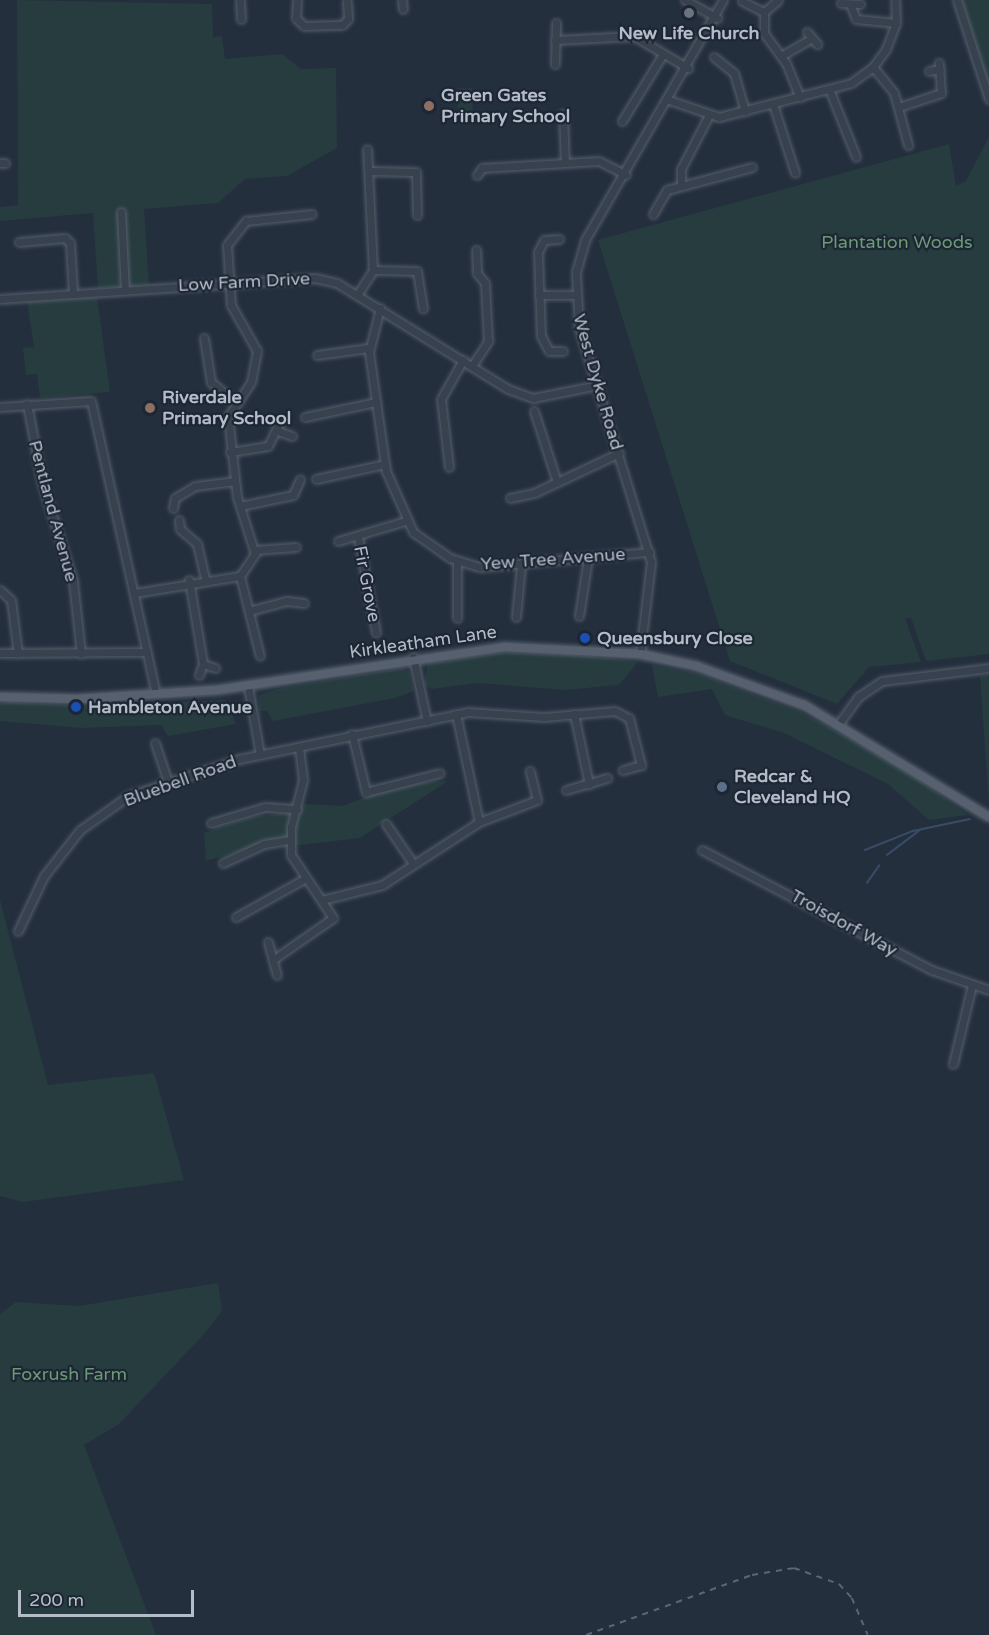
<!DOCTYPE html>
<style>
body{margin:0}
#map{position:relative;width:989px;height:1635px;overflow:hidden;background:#242f3e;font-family:"Varela Round",sans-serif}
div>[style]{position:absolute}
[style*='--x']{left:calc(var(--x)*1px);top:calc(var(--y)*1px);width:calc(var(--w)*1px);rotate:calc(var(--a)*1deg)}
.green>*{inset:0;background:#263c3f;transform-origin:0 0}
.stream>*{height:1.5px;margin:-0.75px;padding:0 0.75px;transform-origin:0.75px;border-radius:0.75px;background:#394c67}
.roads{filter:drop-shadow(0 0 2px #565f6c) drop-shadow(0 0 2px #565f6c)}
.minor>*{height:7px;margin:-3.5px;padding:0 3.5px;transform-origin:3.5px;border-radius:3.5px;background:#38414e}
.major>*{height:8px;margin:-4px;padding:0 4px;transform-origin:4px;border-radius:4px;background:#56606e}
.rail>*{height:1.5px;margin-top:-0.75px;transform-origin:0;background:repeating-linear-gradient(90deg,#5a6575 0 6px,transparent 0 12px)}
.dots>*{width:16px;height:16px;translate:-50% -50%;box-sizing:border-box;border:3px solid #1d2633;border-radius:50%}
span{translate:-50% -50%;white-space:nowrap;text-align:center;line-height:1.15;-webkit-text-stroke:4.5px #1d2633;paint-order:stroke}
.poi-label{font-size:18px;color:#b4bcc9;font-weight:700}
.left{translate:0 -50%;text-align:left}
.park-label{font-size:18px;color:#6b9a76}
.street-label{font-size:18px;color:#b4bcc9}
.scale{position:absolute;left:18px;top:1590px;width:176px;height:27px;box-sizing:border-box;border:3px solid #b4bcc9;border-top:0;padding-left:8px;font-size:18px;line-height:21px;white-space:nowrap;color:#b4bcc9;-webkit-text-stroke:4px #1d2633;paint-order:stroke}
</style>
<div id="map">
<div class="green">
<i style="clip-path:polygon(17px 0,212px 4px,213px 37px,222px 36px,225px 59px,282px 54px,301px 69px,336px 68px,337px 148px,287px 176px,245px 179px,218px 203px,144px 209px,149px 285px,98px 288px,93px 213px,0 221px,0 207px,18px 205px)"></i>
<i style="clip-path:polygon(962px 0,989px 0,989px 89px)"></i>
<i style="left:472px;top:88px;width:28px;height:15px;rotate:88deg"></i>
<i style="clip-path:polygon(989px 137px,989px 654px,926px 661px,911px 618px,905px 618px,921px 662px,869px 667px,837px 704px,730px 661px,598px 240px,949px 144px,956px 186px,966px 181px)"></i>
<i style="clip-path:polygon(97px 297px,110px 392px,40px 398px,37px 374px,26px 375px,23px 348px,34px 347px,27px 301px)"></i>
<i style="clip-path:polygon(504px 652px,589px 656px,638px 662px,619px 685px,565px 690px,478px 683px,431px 689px,424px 684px,428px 663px)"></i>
<i style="clip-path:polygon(652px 665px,695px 673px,801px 712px,901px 767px,968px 815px,929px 820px,888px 784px,784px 733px,725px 715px,712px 689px,658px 697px)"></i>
<i style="clip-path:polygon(402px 668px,410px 672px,414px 691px,395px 698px,273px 721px,267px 711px,259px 711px,259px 695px,281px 688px)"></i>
<i style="clip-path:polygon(989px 675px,989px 804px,980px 676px)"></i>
<i style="clip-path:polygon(226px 700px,236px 724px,168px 736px,161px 725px,81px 728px,0 721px,0 702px,86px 706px)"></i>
<i style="clip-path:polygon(448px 781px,360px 838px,291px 846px,291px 836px,206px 861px,204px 833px,251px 817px,288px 813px,305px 804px,343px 806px,396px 785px)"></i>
<i style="clip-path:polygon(0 900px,48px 1085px,154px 1073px,184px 1180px,23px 1202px,0 1196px)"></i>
<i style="clip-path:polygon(218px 1283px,222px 1311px,205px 1333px,119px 1424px,84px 1445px,156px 1635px,0 1635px,0 1314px,16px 1302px,79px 1306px)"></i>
</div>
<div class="stream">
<i style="--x:865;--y:850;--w:52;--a:-21.6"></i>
<i style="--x:913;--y:831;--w:58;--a:-11.9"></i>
<i style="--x:887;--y:855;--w:41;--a:-37.1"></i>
<i style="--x:867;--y:883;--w:21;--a:-55"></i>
</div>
<div class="roads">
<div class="minor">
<i style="--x:240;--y:0;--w:19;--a:87"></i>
<i style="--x:297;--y:0;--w:18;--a:93"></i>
<i style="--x:296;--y:18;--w:11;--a:45"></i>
<i style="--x:304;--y:26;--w:38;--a:-2"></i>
<i style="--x:342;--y:25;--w:8;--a:-45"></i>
<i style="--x:348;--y:19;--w:18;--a:-93"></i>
<i style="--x:402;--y:0;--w:9;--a:84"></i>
<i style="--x:685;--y:0;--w:37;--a:29"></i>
<i style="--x:778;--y:0;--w:18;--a:139"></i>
<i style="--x:764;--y:12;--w:21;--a:90"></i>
<i style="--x:764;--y:33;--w:37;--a:54"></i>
<i style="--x:786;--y:63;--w:37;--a:68"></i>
<i style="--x:957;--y:0;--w:104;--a:72.1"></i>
<i style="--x:742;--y:1;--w:25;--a:27"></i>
<i style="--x:841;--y:3;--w:19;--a:3"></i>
<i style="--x:850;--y:4;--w:16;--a:68"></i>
<i style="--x:856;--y:19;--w:40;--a:5.7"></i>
<i style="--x:807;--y:32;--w:16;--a:50"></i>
<i style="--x:555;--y:40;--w:79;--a:-2.9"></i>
<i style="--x:634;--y:36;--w:63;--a:30.7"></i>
<i style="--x:781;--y:56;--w:32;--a:-30"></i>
<i style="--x:714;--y:57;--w:26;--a:39"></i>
<i style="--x:734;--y:73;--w:40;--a:74"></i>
<i style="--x:555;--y:64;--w:41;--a:-88.6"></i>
<i style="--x:873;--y:67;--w:33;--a:51"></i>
<i style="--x:894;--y:93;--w:54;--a:74.9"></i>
<i style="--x:929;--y:71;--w:11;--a:-10"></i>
<i style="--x:829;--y:89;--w:73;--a:68.3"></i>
<i style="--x:669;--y:100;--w:53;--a:18.8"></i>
<i style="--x:719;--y:117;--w:136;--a:-14.4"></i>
<i style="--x:851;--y:83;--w:27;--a:-36"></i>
<i style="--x:873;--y:67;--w:22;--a:-54"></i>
<i style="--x:886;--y:49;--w:28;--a:-69"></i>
<i style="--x:896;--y:23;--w:23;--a:-92"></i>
<i style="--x:773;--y:104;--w:72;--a:72.3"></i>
<i style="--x:899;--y:107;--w:44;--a:-18.4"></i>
<i style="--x:941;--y:93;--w:30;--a:-94"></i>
<i style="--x:563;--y:114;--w:49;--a:87.7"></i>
<i style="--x:622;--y:121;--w:79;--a:-58.5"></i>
<i style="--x:0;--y:163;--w:5;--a:0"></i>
<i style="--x:369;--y:171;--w:47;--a:1.2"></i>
<i style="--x:416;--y:172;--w:43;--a:88.7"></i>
<i style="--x:477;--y:175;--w:9;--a:-54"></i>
<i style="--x:482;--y:168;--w:117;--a:-3.4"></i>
<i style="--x:599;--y:161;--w:30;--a:27"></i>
<i style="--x:681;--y:186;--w:17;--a:-90"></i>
<i style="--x:681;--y:169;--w:59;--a:-62.6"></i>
<i style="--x:121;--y:212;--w:78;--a:87.1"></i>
<i style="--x:653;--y:214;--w:28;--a:-60"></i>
<i style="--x:667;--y:190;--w:88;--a:-15.1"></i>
<i style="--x:559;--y:239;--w:15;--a:176"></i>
<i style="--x:544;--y:240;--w:13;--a:117"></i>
<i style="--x:538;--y:252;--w:84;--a:88"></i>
<i style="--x:541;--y:336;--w:17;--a:62"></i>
<i style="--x:549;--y:351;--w:14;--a:0"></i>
<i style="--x:19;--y:242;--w:46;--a:-5"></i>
<i style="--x:65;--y:238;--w:7;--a:45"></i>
<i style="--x:70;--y:243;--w:50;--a:86.6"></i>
<i style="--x:373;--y:270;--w:44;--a:1.3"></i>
<i style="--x:417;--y:271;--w:38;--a:81"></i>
<i style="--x:357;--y:295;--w:30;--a:-57"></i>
<i style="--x:373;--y:270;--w:121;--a:-92.8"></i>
<i style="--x:539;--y:295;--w:36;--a:0"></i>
<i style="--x:0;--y:299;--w:316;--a:-3.8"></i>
<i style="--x:315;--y:278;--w:23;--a:13"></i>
<i style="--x:337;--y:283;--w:201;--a:31.8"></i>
<i style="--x:508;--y:389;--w:27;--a:20"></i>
<i style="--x:533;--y:398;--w:66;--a:-11.3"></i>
<i style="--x:380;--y:308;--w:45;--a:104"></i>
<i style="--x:369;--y:352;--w:120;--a:81.9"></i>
<i style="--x:386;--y:471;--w:67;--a:66.1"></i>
<i style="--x:413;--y:532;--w:45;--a:35.1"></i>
<i style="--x:450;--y:558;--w:31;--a:17"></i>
<i style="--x:480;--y:567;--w:170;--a:-5.1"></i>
<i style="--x:204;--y:338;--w:45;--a:81"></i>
<i style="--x:211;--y:382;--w:31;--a:40"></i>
<i style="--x:317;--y:355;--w:52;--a:-7.7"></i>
<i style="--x:472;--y:366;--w:30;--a:-57"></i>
<i style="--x:488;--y:341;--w:58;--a:-93"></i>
<i style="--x:485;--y:283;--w:13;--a:-129"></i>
<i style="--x:477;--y:273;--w:23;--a:-92"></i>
<i style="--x:27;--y:404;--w:80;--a:79.2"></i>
<i style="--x:42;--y:483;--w:103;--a:72.4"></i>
<i style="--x:73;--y:581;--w:73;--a:83.7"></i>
<i style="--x:0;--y:407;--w:91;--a:-3.8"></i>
<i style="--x:91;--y:401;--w:300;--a:77.5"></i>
<i style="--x:534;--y:411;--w:75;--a:72.1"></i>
<i style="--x:305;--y:417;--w:73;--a:-11.9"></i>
<i style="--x:278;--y:431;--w:15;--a:20"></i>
<i style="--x:230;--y:452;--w:38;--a:-9"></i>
<i style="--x:268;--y:446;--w:28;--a:-64"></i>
<i style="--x:449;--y:467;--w:68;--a:-96.7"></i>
<i style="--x:441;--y:399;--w:45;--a:-60.6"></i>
<i style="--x:316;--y:479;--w:71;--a:-12.3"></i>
<i style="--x:510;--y:498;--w:25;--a:-12"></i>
<i style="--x:534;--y:493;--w:94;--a:-25.2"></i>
<i style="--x:240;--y:506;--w:54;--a:-11.7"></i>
<i style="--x:293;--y:495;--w:17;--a:-66"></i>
<i style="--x:173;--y:508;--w:10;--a:-79"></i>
<i style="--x:175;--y:498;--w:23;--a:-31"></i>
<i style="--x:195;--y:486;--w:39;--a:-7"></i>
<i style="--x:179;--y:520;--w:9;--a:84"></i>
<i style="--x:180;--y:529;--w:23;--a:41"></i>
<i style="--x:197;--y:544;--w:36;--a:77"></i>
<i style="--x:358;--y:537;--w:97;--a:79.3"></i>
<i style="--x:338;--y:541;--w:70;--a:-16.6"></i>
<i style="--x:255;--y:550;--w:41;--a:-4.2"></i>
<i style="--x:240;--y:576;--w:82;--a:76"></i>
<i style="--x:189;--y:580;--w:85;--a:80.5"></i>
<i style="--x:0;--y:590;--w:15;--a:42"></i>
<i style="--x:11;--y:600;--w:54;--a:82.6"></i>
<i style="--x:135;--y:593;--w:106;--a:-9.2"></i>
<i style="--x:240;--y:576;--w:27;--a:-56"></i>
<i style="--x:255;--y:554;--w:60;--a:-107.5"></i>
<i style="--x:237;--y:497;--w:81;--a:-96.4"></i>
<i style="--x:228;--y:417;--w:42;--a:-56.7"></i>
<i style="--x:251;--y:382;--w:32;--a:-79"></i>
<i style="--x:257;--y:351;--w:53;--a:-119.5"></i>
<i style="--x:231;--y:305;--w:60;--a:-93.8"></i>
<i style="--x:227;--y:245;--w:31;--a:-52"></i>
<i style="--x:246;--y:221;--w:66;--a:-6.1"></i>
<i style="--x:249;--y:611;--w:39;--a:-15"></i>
<i style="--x:287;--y:601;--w:17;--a:7"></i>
<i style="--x:579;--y:616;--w:59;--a:-81.2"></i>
<i style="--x:516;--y:617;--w:52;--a:-84.5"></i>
<i style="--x:457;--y:618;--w:57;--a:-90"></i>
<i style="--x:0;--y:653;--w:147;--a:-0.4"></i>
<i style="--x:640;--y:654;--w:93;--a:-83.2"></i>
<i style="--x:651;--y:562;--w:245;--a:-107.1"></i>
<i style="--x:579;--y:328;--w:56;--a:-93.1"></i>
<i style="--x:576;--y:272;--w:33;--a:-74"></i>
<i style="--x:585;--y:240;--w:277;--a:-60.1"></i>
<i style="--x:413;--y:657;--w:66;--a:77.8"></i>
<i style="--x:199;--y:675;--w:12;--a:-70"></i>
<i style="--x:203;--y:664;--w:13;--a:18"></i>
<i style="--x:248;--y:686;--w:70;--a:80.1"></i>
<i style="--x:456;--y:714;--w:110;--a:78"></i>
<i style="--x:574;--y:714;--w:72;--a:77.9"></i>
<i style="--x:840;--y:722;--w:31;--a:-54"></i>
<i style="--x:858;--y:697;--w:29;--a:-34"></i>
<i style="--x:882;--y:681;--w:108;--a:-6.9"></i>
<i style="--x:352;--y:734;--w:60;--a:76.4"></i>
<i style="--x:366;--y:792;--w:76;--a:-14.4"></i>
<i style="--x:155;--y:743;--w:41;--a:71.6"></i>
<i style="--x:566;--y:790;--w:43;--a:-16.3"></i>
<i style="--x:211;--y:823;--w:56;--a:-16.5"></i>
<i style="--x:265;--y:807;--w:32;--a:4"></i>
<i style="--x:386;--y:824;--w:46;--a:55.6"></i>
<i style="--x:702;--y:850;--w:259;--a:27.6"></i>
<i style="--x:932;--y:970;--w:60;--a:19.3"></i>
<i style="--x:223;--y:863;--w:45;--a:-24.9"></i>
<i style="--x:264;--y:844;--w:25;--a:-9"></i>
<i style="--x:322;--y:900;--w:62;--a:-14"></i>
<i style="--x:382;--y:885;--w:116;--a:-33"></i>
<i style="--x:479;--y:822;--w:62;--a:-20.8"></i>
<i style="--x:537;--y:800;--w:30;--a:-104"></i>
<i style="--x:236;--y:917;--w:78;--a:-29.2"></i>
<i style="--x:18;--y:931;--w:61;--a:-64.7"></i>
<i style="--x:44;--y:876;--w:58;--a:-52"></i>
<i style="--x:80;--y:830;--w:59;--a:-35.3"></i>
<i style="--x:128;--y:796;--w:117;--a:-18.4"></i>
<i style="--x:239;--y:759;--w:234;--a:-11.6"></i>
<i style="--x:468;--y:712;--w:76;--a:3.8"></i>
<i style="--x:544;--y:717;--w:71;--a:-4.8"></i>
<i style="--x:615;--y:711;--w:16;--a:27"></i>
<i style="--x:629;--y:718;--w:49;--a:75.7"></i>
<i style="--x:641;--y:765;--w:19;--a:164"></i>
<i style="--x:268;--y:942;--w:34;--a:75"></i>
<i style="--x:274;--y:959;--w:72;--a:-34.8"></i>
<i style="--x:333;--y:918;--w:76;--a:-123.7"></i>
<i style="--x:291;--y:855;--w:28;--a:-90"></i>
<i style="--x:291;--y:827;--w:49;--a:-75.7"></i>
<i style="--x:303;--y:780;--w:33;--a:-97"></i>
<i style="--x:953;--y:1064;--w:81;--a:-76.5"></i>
</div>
<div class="major">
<i style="--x:0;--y:697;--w:77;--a:1.5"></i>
<i style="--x:77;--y:699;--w:140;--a:-3.7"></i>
<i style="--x:217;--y:690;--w:290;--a:-8.5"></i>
<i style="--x:504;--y:647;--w:136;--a:2.9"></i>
<i style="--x:640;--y:654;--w:57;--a:12.1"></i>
<i style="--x:696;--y:666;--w:115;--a:19.9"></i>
<i style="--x:804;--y:705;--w:216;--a:31.2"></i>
</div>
</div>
<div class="rail">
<i style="--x:586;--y:1635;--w:177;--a:-19.9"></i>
<i style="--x:752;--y:1575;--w:43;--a:-9.5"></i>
<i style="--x:794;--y:1568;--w:48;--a:19.6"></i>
<i style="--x:839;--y:1584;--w:19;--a:47"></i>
<i style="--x:852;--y:1598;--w:40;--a:66.6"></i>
</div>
<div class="dots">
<i style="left:689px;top:13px;background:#6b7280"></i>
<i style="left:429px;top:106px;background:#8d6e63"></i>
<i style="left:150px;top:408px;background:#8d6e63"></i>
<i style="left:585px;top:638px;background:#1a4fb4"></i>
<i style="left:76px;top:707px;background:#1a4fb4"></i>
<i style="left:722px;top:787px;background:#5c6f8a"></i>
</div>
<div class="poi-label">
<span style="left:689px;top:33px">New Life Church</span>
<span class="left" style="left:441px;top:106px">Green Gates<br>Primary School</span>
<span class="left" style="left:162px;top:408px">Riverdale<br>Primary School</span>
<span class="left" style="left:597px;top:638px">Queensbury Close</span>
<span class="left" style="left:88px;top:707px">Hambleton Avenue</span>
<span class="left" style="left:734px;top:787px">Redcar &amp;<br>Cleveland HQ</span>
</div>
<div class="park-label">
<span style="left:897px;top:242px">Plantation Woods</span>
<span style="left:69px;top:1374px">Foxrush Farm</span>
</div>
<div class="street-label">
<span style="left:244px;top:282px;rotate:-3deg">Low Farm Drive</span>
<span style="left:598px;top:382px;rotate:74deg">West Dyke Road</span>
<span style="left:53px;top:511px;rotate:75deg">Pentland Avenue</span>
<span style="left:553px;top:559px;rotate:-4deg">Yew Tree Avenue</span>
<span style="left:367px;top:584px;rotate:79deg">Fir Grove</span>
<span style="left:423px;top:642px;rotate:-8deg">Kirkleatham Lane</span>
<span style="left:180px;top:781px;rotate:-20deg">Bluebell Road</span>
<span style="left:844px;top:923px;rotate:29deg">Troisdorf Way</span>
</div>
<div class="scale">200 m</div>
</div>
